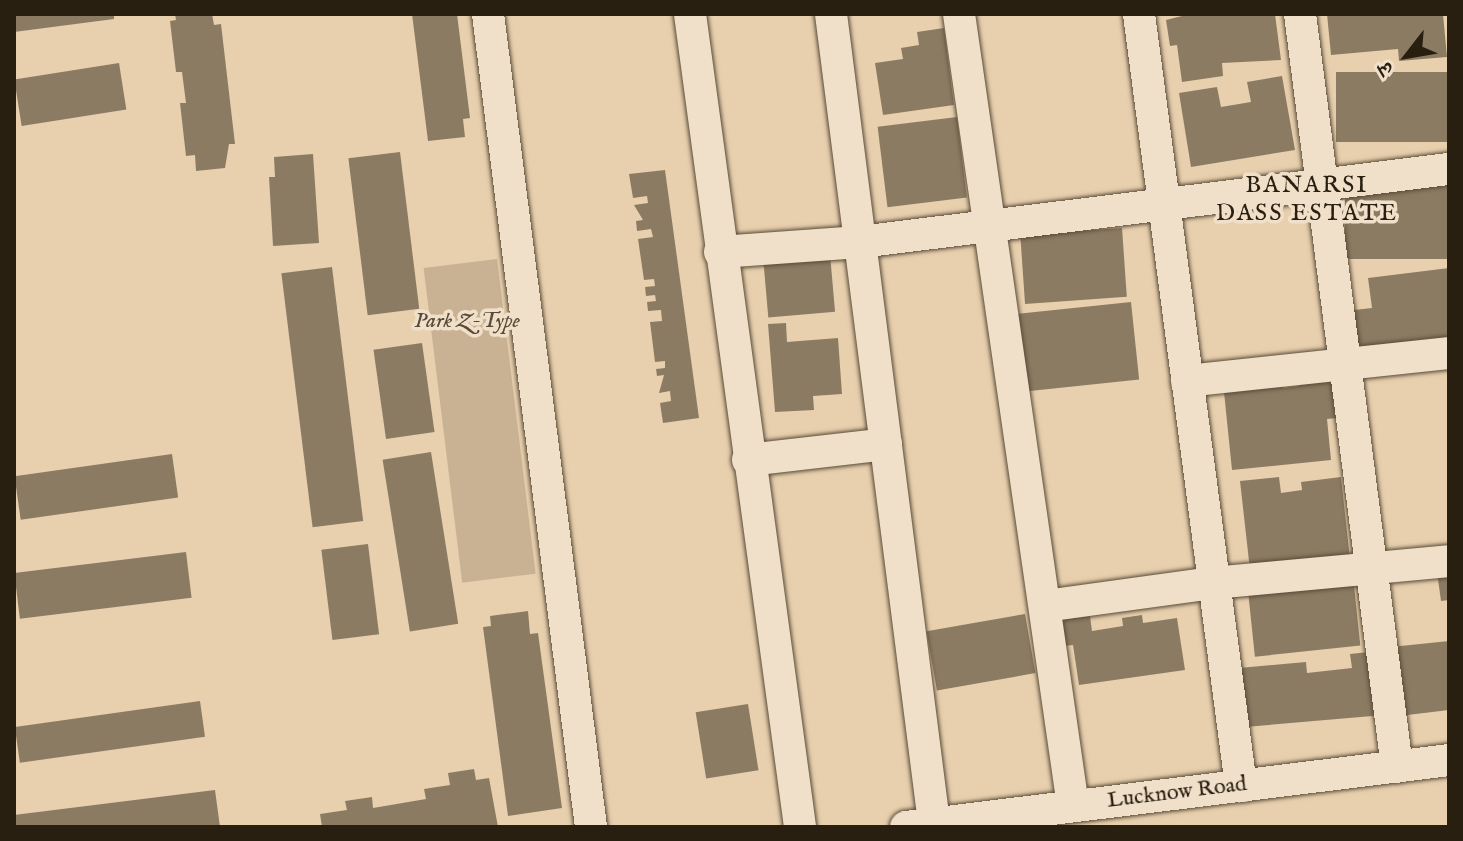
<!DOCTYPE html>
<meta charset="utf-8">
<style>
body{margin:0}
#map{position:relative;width:1463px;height:841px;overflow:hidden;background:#e8d0ae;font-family:"IM FELL English","Noto Serif Devanagari",serif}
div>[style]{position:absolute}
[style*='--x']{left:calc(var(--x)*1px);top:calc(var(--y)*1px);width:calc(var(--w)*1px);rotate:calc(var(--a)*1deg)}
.green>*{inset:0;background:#c8b293;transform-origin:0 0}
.building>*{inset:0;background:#8c7b63;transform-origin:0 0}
.roads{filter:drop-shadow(0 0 2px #594b38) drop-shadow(0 0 2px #594b38)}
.minor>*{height:32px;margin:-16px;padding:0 16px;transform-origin:16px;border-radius:16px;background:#f0e0ca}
span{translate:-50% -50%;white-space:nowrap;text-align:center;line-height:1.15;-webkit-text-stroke:7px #f0e0ca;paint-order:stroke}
.park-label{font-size:22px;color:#594b38;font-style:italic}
.street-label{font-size:22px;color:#291f11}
.neighbourhood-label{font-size:24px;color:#291f11;letter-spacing:2px}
.frame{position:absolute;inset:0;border:16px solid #291f11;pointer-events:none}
.north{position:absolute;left:1367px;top:16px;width:80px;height:80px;-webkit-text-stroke:6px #f0e0ca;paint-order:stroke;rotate:239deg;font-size:22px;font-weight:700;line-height:32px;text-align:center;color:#291f11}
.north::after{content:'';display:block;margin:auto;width:28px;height:36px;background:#291f11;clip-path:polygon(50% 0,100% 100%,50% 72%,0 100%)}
</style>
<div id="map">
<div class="green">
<i style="left:497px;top:259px;width:317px;height:74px;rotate:83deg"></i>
</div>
<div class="building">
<i style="clip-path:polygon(14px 14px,114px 14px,114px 19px,14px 32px)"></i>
<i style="clip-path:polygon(175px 14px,212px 14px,214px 25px,221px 24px,235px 144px,229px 144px,225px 168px,196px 171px,195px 155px,186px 156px,180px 103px,186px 103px,182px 72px,176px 72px,170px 21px,176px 20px)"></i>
<i style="clip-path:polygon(412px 14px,457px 14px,470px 118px,463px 119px,465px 137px,428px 141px)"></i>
<i style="clip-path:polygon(1190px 14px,1275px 14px,1281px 60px,1222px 63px,1223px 76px,1182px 82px,1177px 45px,1170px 46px,1166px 20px)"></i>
<i style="clip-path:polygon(1327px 14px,1443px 14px,1447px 57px,1399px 61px,1398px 49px,1331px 55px)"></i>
<i style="clip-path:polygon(944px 28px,954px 105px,883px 115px,875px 63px,903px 59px,901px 48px,919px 45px,917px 32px)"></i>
<i style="left:119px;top:63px;width:47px;height:106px;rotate:81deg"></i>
<i style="left:1449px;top:72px;width:70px;height:113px;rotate:90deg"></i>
<i style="clip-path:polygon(1282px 76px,1295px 150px,1191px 167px,1179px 93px,1217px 87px,1221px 107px,1251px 102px,1247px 82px)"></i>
<i style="left:957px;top:117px;width:81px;height:80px;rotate:83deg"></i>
<i style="left:400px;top:152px;width:158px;height:52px;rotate:83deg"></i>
<i style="clip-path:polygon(313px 154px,319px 243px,273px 246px,269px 177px,275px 177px,274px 157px)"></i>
<i style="clip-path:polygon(665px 170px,699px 418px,663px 423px,660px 403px,671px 401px,670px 391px,659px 393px,664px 375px,657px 376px,656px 369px,665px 368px,665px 361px,655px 362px,650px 322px,662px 321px,661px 310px,648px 311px,647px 302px,656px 301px,655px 295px,646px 296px,645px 287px,655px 286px,654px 279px,644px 280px,638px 239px,653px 237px,651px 229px,637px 231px,636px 221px,643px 220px,634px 205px,648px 203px,647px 196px,633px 198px,629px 174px)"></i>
<i style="left:1449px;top:175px;width:84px;height:104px;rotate:90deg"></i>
<i style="left:1122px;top:228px;width:69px;height:102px;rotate:86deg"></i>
<i style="left:830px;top:254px;width:58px;height:67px;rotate:85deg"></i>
<i style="left:332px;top:267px;width:256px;height:51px;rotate:83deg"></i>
<i style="clip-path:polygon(1449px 268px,1449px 339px,1359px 351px,1354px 310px,1372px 308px,1368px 278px)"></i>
<i style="left:1131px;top:302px;width:78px;height:117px;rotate:84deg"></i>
<i style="clip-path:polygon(786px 323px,787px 342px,838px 338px,842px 394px,813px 396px,814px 410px,775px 412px,768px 324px)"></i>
<i style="left:422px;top:343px;width:90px;height:49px;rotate:82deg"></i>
<i style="clip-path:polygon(1343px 371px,1348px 417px,1327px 419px,1331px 460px,1232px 470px,1224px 392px,1283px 378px,1283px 388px,1299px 386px,1298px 375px)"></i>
<i style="left:431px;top:452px;width:174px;height:49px;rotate:81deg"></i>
<i style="left:172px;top:454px;width:44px;height:159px;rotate:82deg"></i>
<i style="clip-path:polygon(1279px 477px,1281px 493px,1302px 490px,1301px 482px,1341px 477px,1350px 559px,1250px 570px,1240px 481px)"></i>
<i style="left:368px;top:544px;width:91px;height:47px;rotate:83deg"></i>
<i style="left:186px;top:552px;width:46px;height:173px;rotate:83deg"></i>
<i style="clip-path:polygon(1449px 571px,1449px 600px,1441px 601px,1437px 572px)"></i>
<i style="left:1353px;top:576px;width:70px;height:106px;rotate:84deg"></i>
<i style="clip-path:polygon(528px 611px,530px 634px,538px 633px,562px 808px,508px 816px,483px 627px,491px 626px,490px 616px)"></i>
<i style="left:1025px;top:614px;width:60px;height:100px;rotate:80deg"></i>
<i style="clip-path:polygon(1142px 615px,1143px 623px,1177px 618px,1185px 670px,1079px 685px,1073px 645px,1063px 646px,1059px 620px,1090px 616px,1092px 631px,1123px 626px,1122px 618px)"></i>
<i style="clip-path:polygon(1449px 641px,1449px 710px,1399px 716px,1391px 647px)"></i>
<i style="clip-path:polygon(1378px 651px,1384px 715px,1245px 727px,1239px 668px,1306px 662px,1307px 673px,1352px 668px,1350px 654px)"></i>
<i style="left:200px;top:701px;width:36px;height:187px;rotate:82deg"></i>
<i style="left:748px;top:704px;width:67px;height:53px;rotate:81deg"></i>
<i style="clip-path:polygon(474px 769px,476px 780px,489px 778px,498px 827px,322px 827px,320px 814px,347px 810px,345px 801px,372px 797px,373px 808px,426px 799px,424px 789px,450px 785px,448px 773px)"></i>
<i style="clip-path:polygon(215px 790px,220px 827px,14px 827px,14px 815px)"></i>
</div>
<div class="roads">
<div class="minor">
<i style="--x:488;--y:14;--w:819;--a:82.78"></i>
<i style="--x:690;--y:14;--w:820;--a:82.29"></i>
<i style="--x:831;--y:14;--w:816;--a:82.74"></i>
<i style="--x:959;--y:14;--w:800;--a:81.81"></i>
<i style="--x:1139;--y:14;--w:779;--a:82.47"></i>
<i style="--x:1300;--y:14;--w:759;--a:82.66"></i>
<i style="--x:720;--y:252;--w:140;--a:-4.1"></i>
<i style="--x:860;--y:242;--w:594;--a:-7.07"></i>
<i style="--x:1187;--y:381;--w:263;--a:-6.1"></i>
<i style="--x:748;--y:460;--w:139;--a:-6.6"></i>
<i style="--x:1045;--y:606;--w:170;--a:-7.8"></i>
<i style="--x:1213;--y:583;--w:237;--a:-5.3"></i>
<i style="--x:906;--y:827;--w:547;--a:-7.03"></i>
</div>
</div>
<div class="park-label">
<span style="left:467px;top:322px">Park Z-Type</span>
</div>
<div class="street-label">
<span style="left:1177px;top:793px;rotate:-7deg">Lucknow Road</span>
</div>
<div class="neighbourhood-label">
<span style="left:1307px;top:200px">BANARSI<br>DASS ESTATE</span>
</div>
<div class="frame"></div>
<div class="north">उ</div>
</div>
